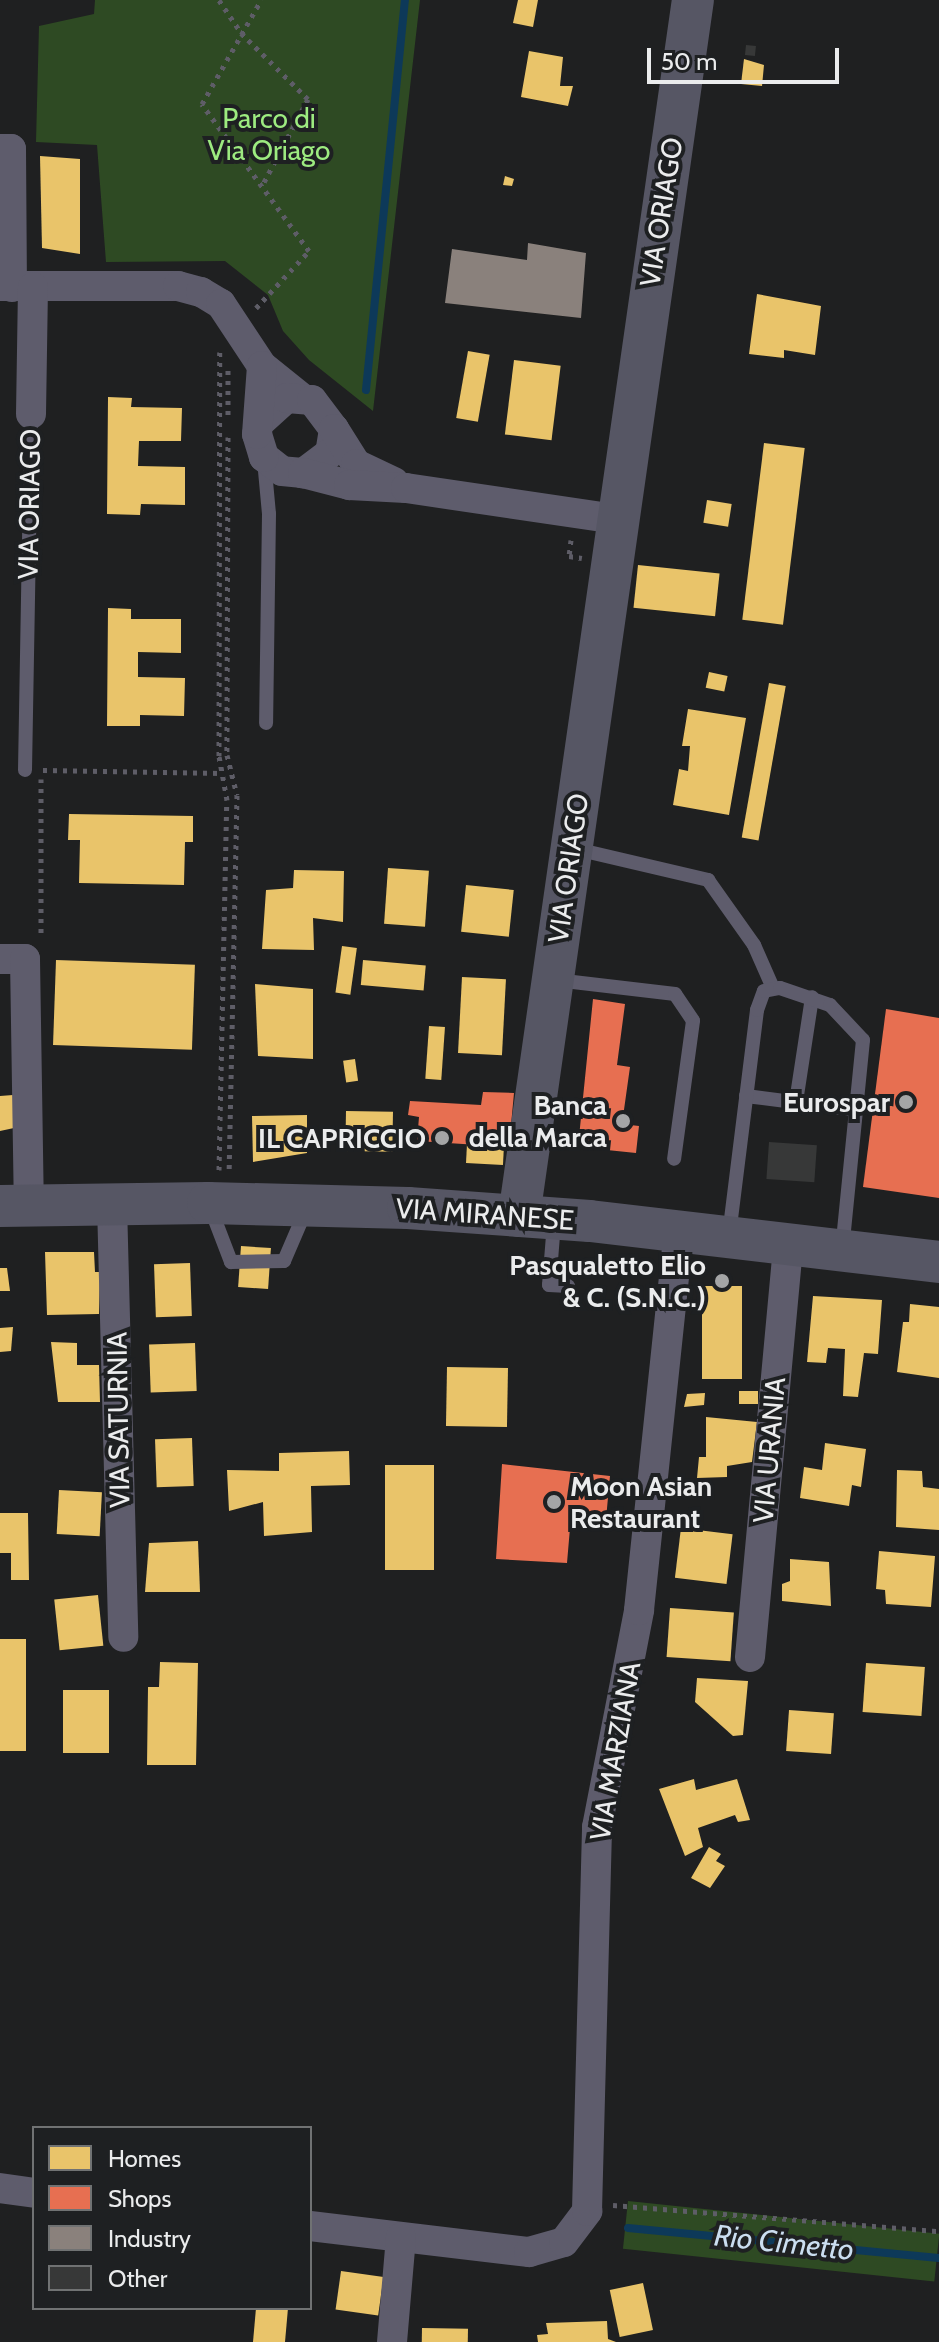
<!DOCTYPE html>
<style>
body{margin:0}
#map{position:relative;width:939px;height:2342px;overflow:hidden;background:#1f2021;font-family:Cabin,sans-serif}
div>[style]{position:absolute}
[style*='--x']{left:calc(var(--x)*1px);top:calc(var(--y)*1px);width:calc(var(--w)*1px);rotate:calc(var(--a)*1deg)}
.green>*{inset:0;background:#2e4a23;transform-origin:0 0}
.homes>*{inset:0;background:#e9c46a;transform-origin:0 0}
.shops>*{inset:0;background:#e76f51}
.industry>*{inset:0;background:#8a817c}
.stream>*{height:8px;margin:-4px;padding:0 4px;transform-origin:4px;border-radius:4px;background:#0d3959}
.building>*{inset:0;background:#373838;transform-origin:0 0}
.path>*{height:5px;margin-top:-2.5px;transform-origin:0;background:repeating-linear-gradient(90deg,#5e5d67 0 4px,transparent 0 10px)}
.lane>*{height:14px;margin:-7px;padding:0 7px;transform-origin:7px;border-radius:7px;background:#5e5c6c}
.street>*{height:30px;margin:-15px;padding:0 15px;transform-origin:15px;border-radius:15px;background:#5e5c6c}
.secondary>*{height:42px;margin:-21px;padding:0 21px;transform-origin:21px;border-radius:21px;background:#565664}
.dots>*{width:22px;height:22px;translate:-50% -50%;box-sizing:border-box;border:4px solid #1e2022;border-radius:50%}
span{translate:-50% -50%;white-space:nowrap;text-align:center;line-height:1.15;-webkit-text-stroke:8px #1e2022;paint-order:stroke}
.park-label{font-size:28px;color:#9deb80}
.street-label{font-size:28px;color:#ebeced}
.poi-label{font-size:28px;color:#ebeced;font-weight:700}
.right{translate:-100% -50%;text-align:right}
.left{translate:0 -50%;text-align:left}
.water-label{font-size:30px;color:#cbdef0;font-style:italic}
.legend{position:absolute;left:32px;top:2126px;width:280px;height:184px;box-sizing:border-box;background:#1e2022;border:2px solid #707273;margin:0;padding:10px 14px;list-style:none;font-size:24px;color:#ebeced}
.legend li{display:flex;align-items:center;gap:16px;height:40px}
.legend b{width:40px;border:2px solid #707273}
.scale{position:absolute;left:647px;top:48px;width:192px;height:36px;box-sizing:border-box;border:4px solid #ebeced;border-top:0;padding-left:10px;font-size:24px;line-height:28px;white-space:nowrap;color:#ebeced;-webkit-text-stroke:6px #1e2022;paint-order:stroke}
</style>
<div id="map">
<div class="green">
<i style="clip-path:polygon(95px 0,420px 0,373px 411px,309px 360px,283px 331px,268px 295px,225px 261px,106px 262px,97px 145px,36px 142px,39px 26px,94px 14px)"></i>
<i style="left:628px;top:2201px;width:313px;height:48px;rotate:6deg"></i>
</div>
<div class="homes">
<i style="clip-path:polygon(518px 0,538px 0,533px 27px,513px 23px)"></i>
<i style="clip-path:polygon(529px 51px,563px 57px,560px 86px,573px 86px,568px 106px,521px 97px)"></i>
<i style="clip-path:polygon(744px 59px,764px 65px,762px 86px,741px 84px)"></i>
<i style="clip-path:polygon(40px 156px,80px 159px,80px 254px,42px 248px)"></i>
<i style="clip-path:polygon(505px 176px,514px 179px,512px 186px,503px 185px)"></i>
<i style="clip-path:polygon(757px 294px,821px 306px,815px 355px,784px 350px,784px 358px,749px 354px)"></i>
<i style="left:468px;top:351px;width:22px;height:68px;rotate:10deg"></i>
<i style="left:514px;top:360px;width:47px;height:75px;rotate:7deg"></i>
<i style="clip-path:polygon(108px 397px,132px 398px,131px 407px,182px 408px,181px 441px,139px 441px,138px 466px,185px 467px,185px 505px,141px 504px,140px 515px,107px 514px)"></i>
<i style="left:764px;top:443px;width:41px;height:178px;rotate:7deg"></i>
<i style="left:707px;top:500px;width:25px;height:23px;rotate:9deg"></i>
<i style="left:638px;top:565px;width:82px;height:43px;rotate:6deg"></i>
<i style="clip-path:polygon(108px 608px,131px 609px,131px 619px,181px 619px,181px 653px,138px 652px,138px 677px,185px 678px,184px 716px,140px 715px,140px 726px,107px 726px)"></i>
<i style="left:709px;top:672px;width:19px;height:16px;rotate:12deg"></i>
<i style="left:769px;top:683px;width:17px;height:157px;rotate:10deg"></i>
<i style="clip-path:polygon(688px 709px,746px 718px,729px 815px,673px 805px,679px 769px,688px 771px,690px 746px,682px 746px)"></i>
<i style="clip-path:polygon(69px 814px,193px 816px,193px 842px,185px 842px,184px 885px,79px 883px,80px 840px,68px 840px)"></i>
<i style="left:388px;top:868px;width:41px;height:56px;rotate:4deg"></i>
<i style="clip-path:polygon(294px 870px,344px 871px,343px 922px,313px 918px,314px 950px,262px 949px,266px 890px,293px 888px)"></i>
<i style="left:466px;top:885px;width:48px;height:47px;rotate:6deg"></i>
<i style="left:342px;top:946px;width:15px;height:47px;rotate:8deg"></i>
<i style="left:56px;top:960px;width:139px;height:85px;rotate:2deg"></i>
<i style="left:363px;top:960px;width:63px;height:25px;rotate:5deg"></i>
<i style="left:462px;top:977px;width:44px;height:76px;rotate:3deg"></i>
<i style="clip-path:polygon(255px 984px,313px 989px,313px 1059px,258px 1056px)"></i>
<i style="left:429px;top:1026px;width:16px;height:53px;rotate:4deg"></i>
<i style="left:355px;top:1059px;width:22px;height:12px;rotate:82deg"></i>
<i style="clip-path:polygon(13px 1095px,14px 1128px,0 1131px,0 1096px)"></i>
<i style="left:346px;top:1111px;width:47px;height:40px;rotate:1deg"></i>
<i style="clip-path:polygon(307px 1115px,307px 1153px,253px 1162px,252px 1116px)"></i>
<i style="left:467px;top:1144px;width:37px;height:19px;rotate:3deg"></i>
<i style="left:241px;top:1246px;width:30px;height:41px;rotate:4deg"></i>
<i style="clip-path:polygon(45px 1252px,94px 1252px,95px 1272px,100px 1272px,99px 1314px,47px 1315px)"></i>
<i style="left:190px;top:1263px;width:53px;height:36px;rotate:88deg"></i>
<i style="clip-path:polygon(0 1268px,7px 1268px,10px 1291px,0 1291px)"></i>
<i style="left:702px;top:1286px;width:40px;height:93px"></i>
<i style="clip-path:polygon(813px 1296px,882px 1300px,878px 1354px,864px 1353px,858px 1397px,843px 1396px,845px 1349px,828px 1348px,826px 1363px,807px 1362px)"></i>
<i style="clip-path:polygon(910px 1304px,939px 1307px,939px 1378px,897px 1372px,903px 1322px,909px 1322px)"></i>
<i style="clip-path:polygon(13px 1327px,11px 1351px,0 1352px,0 1328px)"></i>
<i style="clip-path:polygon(51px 1342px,77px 1343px,77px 1365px,99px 1365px,100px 1402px,58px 1402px)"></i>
<i style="left:195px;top:1343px;width:48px;height:46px;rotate:88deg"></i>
<i style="left:447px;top:1367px;width:61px;height:59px;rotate:1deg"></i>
<i style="left:739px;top:1391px;width:19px;height:13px"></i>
<i style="clip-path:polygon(705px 1393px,704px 1405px,684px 1407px,687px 1394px)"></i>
<i style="clip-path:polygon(706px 1417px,757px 1422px,752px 1462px,727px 1466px,727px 1477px,697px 1478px,699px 1457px,706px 1457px)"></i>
<i style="left:192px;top:1438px;width:48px;height:37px;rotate:88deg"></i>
<i style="clip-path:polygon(825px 1443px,866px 1449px,861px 1487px,852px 1485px,849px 1506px,800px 1498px,804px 1467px,822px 1470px)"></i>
<i style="clip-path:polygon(349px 1451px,350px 1485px,311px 1486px,312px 1532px,264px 1536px,263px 1502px,229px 1511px,227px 1470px,279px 1471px,279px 1453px)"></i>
<i style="left:385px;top:1465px;width:49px;height:105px"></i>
<i style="clip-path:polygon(897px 1470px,922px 1471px,923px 1487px,939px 1489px,939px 1530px,896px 1527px)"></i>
<i style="left:59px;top:1490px;width:43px;height:44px;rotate:3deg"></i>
<i style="clip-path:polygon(0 1513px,28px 1513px,29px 1580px,11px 1580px,11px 1553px,0 1553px)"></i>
<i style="left:681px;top:1528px;width:52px;height:50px;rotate:7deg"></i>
<i style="clip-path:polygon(198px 1541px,200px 1592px,145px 1592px,149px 1543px)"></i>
<i style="clip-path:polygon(879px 1551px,935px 1556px,931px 1607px,886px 1604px,885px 1590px,876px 1589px)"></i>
<i style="clip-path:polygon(790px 1559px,829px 1562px,831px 1606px,782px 1601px,782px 1584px,790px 1581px)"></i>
<i style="left:98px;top:1595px;width:51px;height:44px;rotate:84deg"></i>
<i style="left:670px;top:1608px;width:64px;height:49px;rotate:4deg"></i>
<i style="left:0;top:1639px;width:26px;height:112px"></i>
<i style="clip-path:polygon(160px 1662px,198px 1663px,196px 1765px,147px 1765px,148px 1687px,159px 1687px)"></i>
<i style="left:866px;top:1663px;width:59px;height:49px;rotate:4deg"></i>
<i style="clip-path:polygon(697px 1678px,748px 1681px,743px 1735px,733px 1736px,695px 1702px)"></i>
<i style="left:63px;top:1690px;width:46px;height:63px"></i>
<i style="left:789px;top:1710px;width:45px;height:41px;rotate:4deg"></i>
<i style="clip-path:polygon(694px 1779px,696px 1790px,737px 1779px,750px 1820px,738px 1822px,735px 1815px,698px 1828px,703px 1847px,685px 1856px,659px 1789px)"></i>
<i style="clip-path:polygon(709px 1847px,721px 1854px,716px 1861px,725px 1866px,710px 1888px,691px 1878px)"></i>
<i style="left:341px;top:2271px;width:43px;height:39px;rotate:8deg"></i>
<i style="left:643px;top:2283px;width:48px;height:34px;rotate:78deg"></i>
<i style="clip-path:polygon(256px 2308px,288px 2308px,285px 2342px,253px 2342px)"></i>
<i style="clip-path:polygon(607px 2321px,608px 2339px,616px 2342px,538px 2342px,537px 2335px,548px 2334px,546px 2323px)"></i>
<i style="left:422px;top:2328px;width:46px;height:14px;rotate:1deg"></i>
</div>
<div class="shops">
<i style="clip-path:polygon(593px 999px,625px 1004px,617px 1065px,630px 1067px,622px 1124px,639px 1126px,636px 1153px,578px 1147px)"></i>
<i style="clip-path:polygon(886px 1009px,939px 1018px,939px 1198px,863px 1187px)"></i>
<i style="clip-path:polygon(483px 1092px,514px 1093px,509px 1147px,417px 1141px,419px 1117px,408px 1115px,410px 1101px,481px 1105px)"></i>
<i style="clip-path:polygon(502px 1464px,610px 1476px,605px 1530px,570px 1528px,567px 1563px,496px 1559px)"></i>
</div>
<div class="industry">
<i style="clip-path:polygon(528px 243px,586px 253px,581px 318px,445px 303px,452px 249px,527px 260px)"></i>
</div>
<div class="stream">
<i style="--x:366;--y:390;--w:392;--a:-84.3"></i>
<i style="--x:628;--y:2228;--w:312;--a:5.5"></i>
</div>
<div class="building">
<i style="left:746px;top:45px;width:10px;height:10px;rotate:6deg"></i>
<i style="left:769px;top:1142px;width:48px;height:37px;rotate:4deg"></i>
</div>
<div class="path">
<i style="--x:219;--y:0;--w:40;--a:56"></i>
<i style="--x:241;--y:33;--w:94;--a:44.6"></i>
<i style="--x:308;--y:99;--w:98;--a:117.9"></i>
<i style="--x:256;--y:308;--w:78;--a:-47.1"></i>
<i style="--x:309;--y:251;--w:182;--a:-126.1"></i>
<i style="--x:202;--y:104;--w:120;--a:-60.4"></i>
<i style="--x:228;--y:415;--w:50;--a:-90"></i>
<i style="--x:228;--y:437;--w:318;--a:90.2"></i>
<i style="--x:227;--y:755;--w:41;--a:76"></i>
<i style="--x:237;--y:795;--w:379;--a:91.2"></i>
<i style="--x:571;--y:540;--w:16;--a:97"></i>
<i style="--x:569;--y:556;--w:13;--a:9"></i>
<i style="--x:43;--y:770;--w:179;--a:1"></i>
<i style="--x:41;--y:779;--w:158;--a:90"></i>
<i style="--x:219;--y:1170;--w:370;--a:-88.8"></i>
<i style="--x:227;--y:800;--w:45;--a:-100.3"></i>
<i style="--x:219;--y:756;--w:404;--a:-89.9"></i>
<i style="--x:613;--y:2205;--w:327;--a:4.6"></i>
</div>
<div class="lane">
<i style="--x:264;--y:460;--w:54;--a:84.7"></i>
<i style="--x:269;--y:514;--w:209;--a:90.8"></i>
<i style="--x:25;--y:770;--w:356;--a:-89"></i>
<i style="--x:576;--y:849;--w:136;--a:13.2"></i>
<i style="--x:708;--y:880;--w:80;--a:54.7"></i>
<i style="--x:754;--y:945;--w:47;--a:66.2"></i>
<i style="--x:556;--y:980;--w:120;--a:6.7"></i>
<i style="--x:675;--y:994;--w:32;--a:56"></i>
<i style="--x:693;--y:1021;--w:139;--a:97.8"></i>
<i style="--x:746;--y:1096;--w:111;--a:7.3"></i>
<i style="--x:796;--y:1102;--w:106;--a:-81.3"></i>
<i style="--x:210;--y:1207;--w:59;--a:69.1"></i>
<i style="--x:231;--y:1262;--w:53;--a:-1.1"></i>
<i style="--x:284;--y:1261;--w:56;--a:-66.7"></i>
<i style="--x:554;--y:1223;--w:62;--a:94.6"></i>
<i style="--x:549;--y:1285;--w:19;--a:3"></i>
<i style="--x:729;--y:1235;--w:227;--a:-82.9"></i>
<i style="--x:757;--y:1010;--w:20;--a:-70"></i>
<i style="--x:764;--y:991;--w:16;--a:-11"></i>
<i style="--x:780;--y:988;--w:53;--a:18.8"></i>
<i style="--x:830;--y:1005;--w:48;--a:46.7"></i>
<i style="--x:863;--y:1040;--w:210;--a:95.7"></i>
</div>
<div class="street">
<i style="--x:0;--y:149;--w:11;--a:0"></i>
<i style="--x:11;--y:149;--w:138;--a:89.6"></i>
<i style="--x:0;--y:286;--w:178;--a:0"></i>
<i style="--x:178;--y:286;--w:24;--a:15"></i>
<i style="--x:201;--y:292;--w:23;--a:31"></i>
<i style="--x:221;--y:304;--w:74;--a:56.5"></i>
<i style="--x:262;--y:366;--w:51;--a:38.7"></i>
<i style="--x:31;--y:414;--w:127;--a:-89.1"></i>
<i style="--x:260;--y:422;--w:36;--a:-42"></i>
<i style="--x:287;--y:398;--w:25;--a:5"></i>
<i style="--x:312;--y:400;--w:36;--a:53"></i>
<i style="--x:334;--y:429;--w:24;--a:99"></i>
<i style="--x:330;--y:453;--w:34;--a:143"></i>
<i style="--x:303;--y:473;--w:21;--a:-175"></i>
<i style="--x:282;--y:471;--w:23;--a:-142"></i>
<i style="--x:264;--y:457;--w:24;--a:-107"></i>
<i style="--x:257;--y:434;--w:68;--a:-85.8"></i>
<i style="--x:334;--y:429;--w:41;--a:57.8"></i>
<i style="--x:356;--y:464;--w:42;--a:25.3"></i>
<i style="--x:303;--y:473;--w:48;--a:14.6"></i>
<i style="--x:349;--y:485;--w:57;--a:3"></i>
<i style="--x:406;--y:488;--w:212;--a:8.4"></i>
<i style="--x:0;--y:959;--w:25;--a:0"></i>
<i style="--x:25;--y:959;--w:246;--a:89.1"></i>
<i style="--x:112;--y:1204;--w:433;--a:88.5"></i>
<i style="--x:750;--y:1657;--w:415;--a:-84.7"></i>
<i style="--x:0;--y:2188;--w:34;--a:8"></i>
<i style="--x:310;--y:2226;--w:221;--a:6.8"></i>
<i style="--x:529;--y:2252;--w:36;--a:-16"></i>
<i style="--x:564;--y:2242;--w:39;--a:-53"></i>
<i style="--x:587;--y:2211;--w:384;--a:-88.5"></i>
<i style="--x:597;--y:1827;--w:221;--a:-79"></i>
<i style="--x:639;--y:1610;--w:380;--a:-84"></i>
<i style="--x:392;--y:2342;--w:105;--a:-85.1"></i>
</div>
<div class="secondary">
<i style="--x:0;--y:1206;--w:208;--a:-0.8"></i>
<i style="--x:208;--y:1203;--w:200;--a:1.4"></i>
<i style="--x:408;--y:1208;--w:182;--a:4.1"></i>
<i style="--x:590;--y:1221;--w:351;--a:6.7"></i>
<i style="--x:519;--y:1216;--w:1228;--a:-81.86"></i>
</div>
<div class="dots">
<i style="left:906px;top:1102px;background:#a4a5a6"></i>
<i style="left:623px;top:1121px;background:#a4a5a6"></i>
<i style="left:442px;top:1138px;background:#a4a5a6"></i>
<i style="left:722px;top:1281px;background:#a4a5a6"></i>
<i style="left:554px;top:1502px;background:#a4a5a6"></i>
</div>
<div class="park-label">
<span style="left:269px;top:134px">Parco di<br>Via Oriago</span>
</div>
<div class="street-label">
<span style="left:661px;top:212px;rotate:-81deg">VIA ORIAGO</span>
<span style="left:29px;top:504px;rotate:-89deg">VIA ORIAGO</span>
<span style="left:568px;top:868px;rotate:-82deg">VIA ORIAGO</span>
<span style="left:485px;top:1214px;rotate:4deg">VIA MIRANESE</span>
<span style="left:118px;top:1420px;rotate:-91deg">VIA SATURNIA</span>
<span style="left:769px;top:1450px;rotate:-85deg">VIA URANIA</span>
<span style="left:615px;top:1751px;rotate:-80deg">VIA MARZIANA</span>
</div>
<div class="poi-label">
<span class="right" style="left:890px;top:1102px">Eurospar</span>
<span class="right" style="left:607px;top:1121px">Banca<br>della Marca</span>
<span class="right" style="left:426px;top:1138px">IL CAPRICCIO</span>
<span class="right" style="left:706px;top:1281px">Pasqualetto Elio<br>&amp; C. (S.N.C.)</span>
<span class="left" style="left:570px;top:1502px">Moon Asian<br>Restaurant</span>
</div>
<div class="water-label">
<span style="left:784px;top:2243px;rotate:6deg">Rio Cimetto</span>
</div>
<ul class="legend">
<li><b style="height:22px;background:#e9c46a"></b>Homes</li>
<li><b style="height:22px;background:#e76f51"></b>Shops</li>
<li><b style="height:22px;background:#8a817c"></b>Industry</li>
<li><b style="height:22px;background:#373838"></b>Other</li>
</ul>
<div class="scale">50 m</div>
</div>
